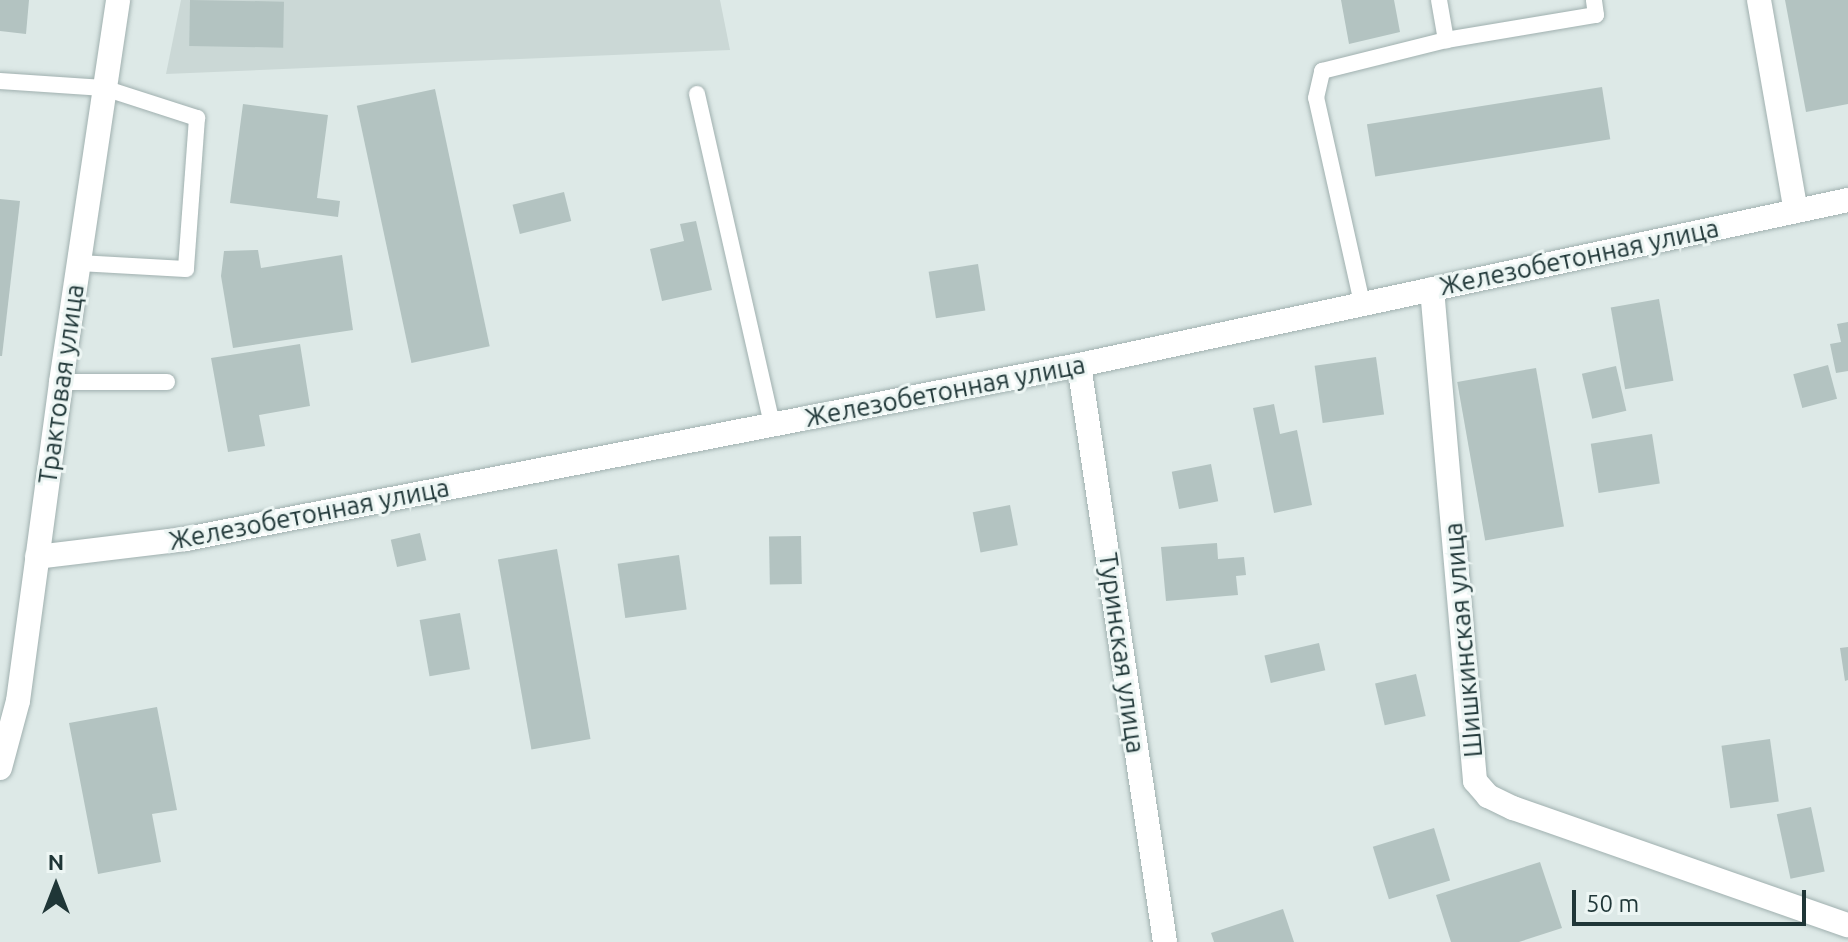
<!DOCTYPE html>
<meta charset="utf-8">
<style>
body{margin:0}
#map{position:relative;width:1848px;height:942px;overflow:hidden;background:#dde9e7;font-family:Ubuntu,sans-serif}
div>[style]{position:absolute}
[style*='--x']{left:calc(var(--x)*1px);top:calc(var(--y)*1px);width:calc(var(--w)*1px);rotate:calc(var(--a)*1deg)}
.built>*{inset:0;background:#cbd8d6}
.building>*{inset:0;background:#b3c3c1;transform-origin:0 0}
.roads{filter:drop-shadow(0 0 2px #a0b0af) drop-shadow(0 0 2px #a0b0af)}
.lane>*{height:16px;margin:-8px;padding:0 8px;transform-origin:8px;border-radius:8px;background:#fff}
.street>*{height:24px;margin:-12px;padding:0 12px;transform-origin:12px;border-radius:12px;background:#fff}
.secondary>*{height:24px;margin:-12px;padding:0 12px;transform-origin:12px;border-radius:12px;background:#fff}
span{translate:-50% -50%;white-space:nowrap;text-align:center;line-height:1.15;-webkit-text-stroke:6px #edf6f4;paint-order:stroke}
.street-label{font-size:26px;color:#1f3637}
.north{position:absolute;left:16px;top:846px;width:80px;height:80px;-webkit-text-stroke:6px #edf6f4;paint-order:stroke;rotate:0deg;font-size:22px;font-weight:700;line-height:32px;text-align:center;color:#1f3637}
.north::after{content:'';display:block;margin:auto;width:28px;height:36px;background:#1f3637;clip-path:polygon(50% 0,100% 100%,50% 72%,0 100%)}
.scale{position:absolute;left:1572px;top:890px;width:234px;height:36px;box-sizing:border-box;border:4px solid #1f3637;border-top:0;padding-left:10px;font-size:24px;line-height:28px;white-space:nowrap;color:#1f3637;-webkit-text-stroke:6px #edf6f4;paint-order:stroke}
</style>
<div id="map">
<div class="built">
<i style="clip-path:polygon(181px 0,720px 0,730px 50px,166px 74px)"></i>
</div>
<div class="building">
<i style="clip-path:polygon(0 0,29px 0,26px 34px,0 31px)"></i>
<i style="left:190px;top:0;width:94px;height:46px;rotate:1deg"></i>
<i style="clip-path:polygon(1341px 0,1394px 0,1400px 32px,1349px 44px)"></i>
<i style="clip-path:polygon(1785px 0,1848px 0,1848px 104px,1806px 112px)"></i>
<i style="left:1602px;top:87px;width:53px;height:238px;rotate:81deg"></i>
<i style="left:435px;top:89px;width:263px;height:80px;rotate:78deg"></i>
<i style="clip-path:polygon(243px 104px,328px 115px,317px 198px,340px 201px,338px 217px,230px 203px)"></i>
<i style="left:564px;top:192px;width:30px;height:53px;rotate:76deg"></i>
<i style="clip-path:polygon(0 199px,20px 201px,2px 356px,0 356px)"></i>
<i style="clip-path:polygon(696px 221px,712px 290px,662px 301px,650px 249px,684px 241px,680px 224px)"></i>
<i style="clip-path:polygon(258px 250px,261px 268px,342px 255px,353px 330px,233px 348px,221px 276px,224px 251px)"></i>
<i style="left:978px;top:264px;width:47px;height:50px;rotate:81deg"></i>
<i style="left:1659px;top:299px;width:83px;height:49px;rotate:80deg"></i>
<i style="clip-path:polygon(1848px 322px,1848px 371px,1836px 373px,1830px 344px,1841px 342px,1837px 324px)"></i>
<i style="clip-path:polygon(300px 344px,310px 406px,259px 415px,265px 446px,228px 452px,211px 358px)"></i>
<i style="left:1376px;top:357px;width:58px;height:62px;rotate:82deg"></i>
<i style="left:1828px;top:365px;width:35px;height:36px;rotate:75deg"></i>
<i style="left:1616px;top:366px;width:46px;height:35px;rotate:77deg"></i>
<i style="left:1536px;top:368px;width:161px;height:80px;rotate:80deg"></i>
<i style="clip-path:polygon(1274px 404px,1280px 434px,1297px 430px,1312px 505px,1274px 513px,1253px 408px)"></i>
<i style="left:1652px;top:434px;width:50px;height:62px;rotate:81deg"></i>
<i style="left:1211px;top:464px;width:38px;height:40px;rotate:79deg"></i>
<i style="left:1010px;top:505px;width:41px;height:38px;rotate:79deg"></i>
<i style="left:420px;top:533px;width:28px;height:30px;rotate:77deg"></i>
<i style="left:801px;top:536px;width:48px;height:32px;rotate:89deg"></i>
<i style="clip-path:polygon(1217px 543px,1218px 559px,1244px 557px,1246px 575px,1236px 576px,1238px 595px,1166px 601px,1161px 547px)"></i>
<i style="left:557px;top:549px;width:193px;height:60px;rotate:80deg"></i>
<i style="left:679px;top:555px;width:55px;height:62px;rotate:82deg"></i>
<i style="left:460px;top:613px;width:57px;height:41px;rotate:80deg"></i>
<i style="left:1319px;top:643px;width:28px;height:56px;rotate:77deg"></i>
<i style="clip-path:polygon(1848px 647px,1848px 680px,1845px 681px,1840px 648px)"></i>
<i style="left:1416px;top:674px;width:43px;height:42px;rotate:77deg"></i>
<i style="clip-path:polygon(157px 707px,177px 810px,152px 814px,161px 862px,98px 874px,69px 723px)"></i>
<i style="left:1770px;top:739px;width:63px;height:49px;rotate:82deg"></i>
<i style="left:1811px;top:807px;width:66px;height:35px;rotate:78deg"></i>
<i style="left:1434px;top:828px;width:55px;height:64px;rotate:73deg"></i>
<i style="clip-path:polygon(1540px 862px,1562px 928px,1519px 942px,1451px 942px,1436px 895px)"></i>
<i style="clip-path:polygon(1283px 909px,1294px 942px,1214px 942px,1211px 933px)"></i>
</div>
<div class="roads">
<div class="lane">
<i style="--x:1439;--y:0;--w:41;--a:80.1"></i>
<i style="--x:0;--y:81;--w:104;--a:3.9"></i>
<i style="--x:104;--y:88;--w:98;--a:17.9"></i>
<i style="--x:197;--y:118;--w:151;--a:94.2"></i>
<i style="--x:186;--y:269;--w:108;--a:-176.8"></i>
<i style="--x:697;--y:94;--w:339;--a:77.2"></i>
<i style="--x:1362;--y:303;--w:210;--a:-102.6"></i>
<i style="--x:1316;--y:98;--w:28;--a:-77"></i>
<i style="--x:1322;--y:71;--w:128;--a:-14"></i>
<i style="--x:1446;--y:40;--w:152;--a:-9.5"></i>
<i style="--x:1596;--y:15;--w:15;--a:-98"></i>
<i style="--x:61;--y:382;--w:106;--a:0"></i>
</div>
<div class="street">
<i style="--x:1759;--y:0;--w:214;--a:80.1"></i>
<i style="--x:1432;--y:289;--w:494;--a:85"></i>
<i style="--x:1475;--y:781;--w:20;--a:49"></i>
<i style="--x:1488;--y:796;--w:28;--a:26"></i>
<i style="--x:1513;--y:808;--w:355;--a:19.3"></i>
<i style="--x:1079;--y:365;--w:583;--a:81.52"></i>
<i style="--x:37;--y:557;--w:150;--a:-6.9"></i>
<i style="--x:186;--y:539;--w:910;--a:-11.03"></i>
<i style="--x:1079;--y:365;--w:787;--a:-12.11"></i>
</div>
<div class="secondary">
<i style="--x:0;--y:768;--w:69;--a:-75"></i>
<i style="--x:18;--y:701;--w:322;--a:-82.3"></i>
<i style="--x:61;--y:382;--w:386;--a:-81.5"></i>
</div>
</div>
<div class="street-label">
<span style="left:1579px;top:257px;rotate:-12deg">Железобетонная улица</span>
<span style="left:61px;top:384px;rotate:-82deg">Трактовая улица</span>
<span style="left:945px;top:391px;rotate:-11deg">Железобетонная улица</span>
<span style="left:309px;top:514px;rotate:-11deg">Железобетонная улица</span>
<span style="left:1463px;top:640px;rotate:-95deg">Шишкинская улица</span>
<span style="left:1122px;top:653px;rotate:82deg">Туринская улица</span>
</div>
<div class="north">N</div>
<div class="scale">50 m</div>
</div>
